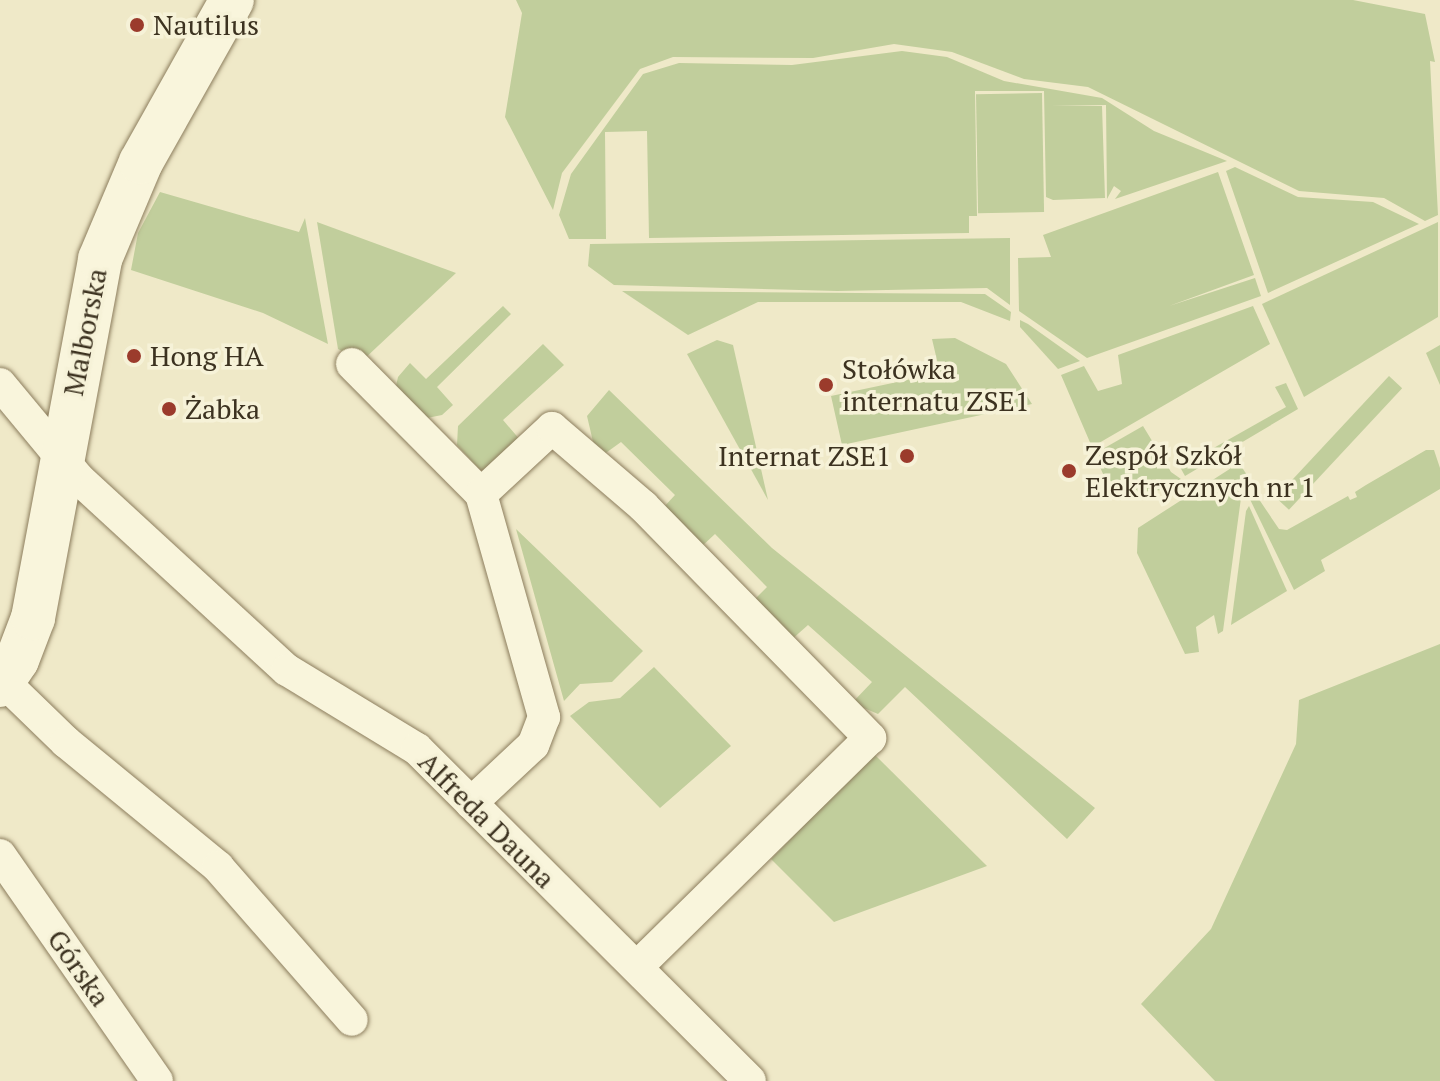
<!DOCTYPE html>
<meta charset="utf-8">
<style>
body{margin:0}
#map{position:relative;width:1440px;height:1081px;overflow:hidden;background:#efe9c8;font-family:"PT Serif",serif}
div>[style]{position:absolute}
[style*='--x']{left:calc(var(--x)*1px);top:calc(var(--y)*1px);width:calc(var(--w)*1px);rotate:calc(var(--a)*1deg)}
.green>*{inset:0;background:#c1ce9c;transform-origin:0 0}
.roads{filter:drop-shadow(0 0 2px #8c7d5d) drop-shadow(0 0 2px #8c7d5d)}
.street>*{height:32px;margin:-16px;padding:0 16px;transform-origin:16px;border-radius:16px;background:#f9f5dc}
.secondary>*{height:44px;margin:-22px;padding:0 22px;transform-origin:22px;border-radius:22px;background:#f9f5dc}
.dots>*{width:22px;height:22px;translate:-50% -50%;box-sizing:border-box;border:4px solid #f6f2d8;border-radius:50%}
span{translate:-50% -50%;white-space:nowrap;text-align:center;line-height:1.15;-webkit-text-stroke:7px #f6f2d8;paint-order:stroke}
.poi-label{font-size:28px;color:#3c3220}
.left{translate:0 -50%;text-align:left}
.right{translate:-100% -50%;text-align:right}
.street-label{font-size:28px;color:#3c3220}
</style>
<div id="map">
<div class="green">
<i style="clip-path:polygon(516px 0,1353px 0,1425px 14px,1435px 62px,1430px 61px,1438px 215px,1425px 221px,1384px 198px,1299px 191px,1088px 87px,1024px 79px,952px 52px,894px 44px,813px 58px,673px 57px,640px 69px,562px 173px,553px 210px,505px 117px,522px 13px)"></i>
<i style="clip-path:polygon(902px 51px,947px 57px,1004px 81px,1102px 98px,1154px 131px,1227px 161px,1115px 199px,1121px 191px,1114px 186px,1107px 199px,1106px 105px,1051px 106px,1102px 106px,1105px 198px,1053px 200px,1046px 197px,1044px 91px,975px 91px,977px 216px,969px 216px,969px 233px,649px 238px,647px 131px,605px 132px,606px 239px,569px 239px,559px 215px,571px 174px,643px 74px,679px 63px,792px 65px)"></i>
<i style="left:1042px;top:93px;width:119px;height:66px;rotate:89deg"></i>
<i style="clip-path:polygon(1235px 167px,1298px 197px,1373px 202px,1419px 224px,1268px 293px,1226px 171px)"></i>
<i style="clip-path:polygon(1218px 172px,1254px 275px,1169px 306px,1255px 278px,1261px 296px,1087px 358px,1019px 311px,1018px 258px,1051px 257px,1043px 235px)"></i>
<i style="clip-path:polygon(160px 192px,299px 232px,305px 218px,328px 344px,263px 313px,131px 270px,138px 233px)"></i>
<i style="clip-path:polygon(317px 222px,456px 273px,362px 361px,338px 349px)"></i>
<i style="clip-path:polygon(1438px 222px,1438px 317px,1304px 397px,1262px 304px)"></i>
<i style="clip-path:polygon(1010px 238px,1010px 305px,987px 288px,837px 291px,614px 285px,588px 266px,590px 244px)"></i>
<i style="clip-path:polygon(622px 291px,985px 294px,1011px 312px,1010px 321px,961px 302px,758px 302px,688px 335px)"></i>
<i style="clip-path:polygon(503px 306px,511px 314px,437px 387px,453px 405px,442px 415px,427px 418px,396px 386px,398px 377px,410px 363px,426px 379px)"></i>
<i style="clip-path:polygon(1253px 306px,1270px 344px,1092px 447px,1061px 375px,1084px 366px,1098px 391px,1122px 384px,1118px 355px)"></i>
<i style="clip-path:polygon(1020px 320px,1028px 324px,1080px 361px,1058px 369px,1020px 327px)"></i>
<i style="clip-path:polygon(955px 338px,1006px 364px,1032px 404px,842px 445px,831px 396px,940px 373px,932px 339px)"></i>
<i style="clip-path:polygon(717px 340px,733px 345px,768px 500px,687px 354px)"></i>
<i style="clip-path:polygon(543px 344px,564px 365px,503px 420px,521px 441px,488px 470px,480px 470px,457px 445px,458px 426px)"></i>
<i style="clip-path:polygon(1440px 345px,1440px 385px,1426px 353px)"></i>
<i style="left:1389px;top:376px;width:18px;height:166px;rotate:43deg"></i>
<i style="clip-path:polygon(1286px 383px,1298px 409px,1185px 476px,1180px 467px,1286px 407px,1275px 387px)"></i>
<i style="clip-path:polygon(609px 390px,772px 548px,1095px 808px,1067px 839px,905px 687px,878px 714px,852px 703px,872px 682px,808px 625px,790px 641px,753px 601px,767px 587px,715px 534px,701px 547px,662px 509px,675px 495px,621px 442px,603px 455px,594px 446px,587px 416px)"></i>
<i style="clip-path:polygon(1143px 426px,1171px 472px,1181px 479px,1161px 490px,1128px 494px,1104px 476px,1094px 454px)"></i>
<i style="clip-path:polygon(1426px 450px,1434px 450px,1440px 468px,1440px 489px,1321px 560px,1325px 571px,1294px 590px,1243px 485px,1248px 483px,1279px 529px,1287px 530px,1348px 496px,1350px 500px,1357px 497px,1355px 492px,1366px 485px)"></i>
<i style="clip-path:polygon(1239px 463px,1247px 475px,1235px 482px,1241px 498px,1223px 631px,1218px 634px,1214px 615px,1196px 627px,1199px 652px,1185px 654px,1137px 553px,1138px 528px)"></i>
<i style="clip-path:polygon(1249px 506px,1287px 591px,1231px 625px,1246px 511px)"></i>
<i style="clip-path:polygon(516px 529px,643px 651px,612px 682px,580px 684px,564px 701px)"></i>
<i style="clip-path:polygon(1440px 644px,1440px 1081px,1215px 1081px,1141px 1004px,1211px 929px,1296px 744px,1299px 700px)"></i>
<i style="clip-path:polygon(654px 667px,731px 746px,660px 808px,570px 716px,589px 702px,620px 698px)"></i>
<i style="clip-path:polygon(874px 754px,987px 866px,834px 922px,771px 859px)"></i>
</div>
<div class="roads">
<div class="street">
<i style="--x:352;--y:364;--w:183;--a:45.2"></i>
<i style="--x:481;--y:494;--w:232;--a:74.2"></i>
<i style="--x:544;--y:717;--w:30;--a:111"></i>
<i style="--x:533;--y:745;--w:85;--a:136.9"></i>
<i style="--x:0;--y:384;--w:124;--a:50.3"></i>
<i style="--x:79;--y:479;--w:282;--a:42.6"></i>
<i style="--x:287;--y:670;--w:152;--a:31.3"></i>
<i style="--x:417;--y:749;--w:470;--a:44.9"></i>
<i style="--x:481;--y:494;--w:97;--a:-42.9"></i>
<i style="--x:552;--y:428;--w:120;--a:40.6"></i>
<i style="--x:643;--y:506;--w:325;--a:45.6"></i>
<i style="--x:870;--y:738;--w:327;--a:135.5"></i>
<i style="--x:3;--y:681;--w:88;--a:44.1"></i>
<i style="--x:66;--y:742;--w:197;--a:39.4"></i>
<i style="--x:218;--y:867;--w:203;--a:48.8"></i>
<i style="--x:0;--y:855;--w:275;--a:55.2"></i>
</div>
<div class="secondary">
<i style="--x:0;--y:685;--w:30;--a:-56"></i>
<i style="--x:17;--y:660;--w:45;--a:-69.1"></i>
<i style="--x:33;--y:618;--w:365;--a:-79.4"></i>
<i style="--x:100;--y:259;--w:105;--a:-67.1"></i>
<i style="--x:141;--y:162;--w:186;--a:-60.7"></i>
</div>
</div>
<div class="dots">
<i style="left:137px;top:25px;background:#9b3b2c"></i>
<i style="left:134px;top:356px;background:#9b3b2c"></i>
<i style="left:826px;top:385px;background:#9b3b2c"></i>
<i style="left:169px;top:409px;background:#9b3b2c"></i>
<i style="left:907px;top:456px;background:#9b3b2c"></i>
<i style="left:1069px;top:471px;background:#9b3b2c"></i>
</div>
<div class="poi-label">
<span class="left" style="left:153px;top:25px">Nautilus</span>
<span class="left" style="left:150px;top:356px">Hong HA</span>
<span class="left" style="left:842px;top:385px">Stołówka<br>internatu ZSE1</span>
<span class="left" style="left:185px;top:409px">Żabka</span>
<span class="left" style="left:1085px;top:471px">Zespół Szkół<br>Elektrycznych nr 1</span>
<span class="right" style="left:891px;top:456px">Internat ZSE1</span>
</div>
<div class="street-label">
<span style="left:85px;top:332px;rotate:-79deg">Malborska</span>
<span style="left:487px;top:820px;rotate:45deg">Alfreda Dauna</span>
<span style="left:79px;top:968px;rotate:55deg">Górska</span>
</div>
</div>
